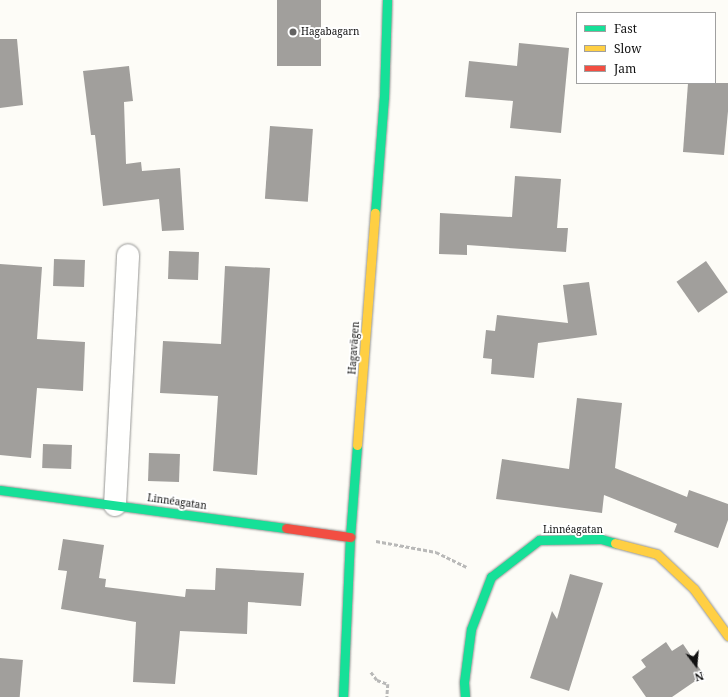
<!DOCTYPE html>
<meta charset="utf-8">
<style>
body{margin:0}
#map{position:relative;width:728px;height:697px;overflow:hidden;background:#fdfcf7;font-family:"Noto Serif",serif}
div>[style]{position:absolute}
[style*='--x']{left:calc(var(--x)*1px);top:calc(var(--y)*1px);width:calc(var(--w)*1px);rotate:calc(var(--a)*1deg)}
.building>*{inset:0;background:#a19f9c;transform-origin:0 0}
.path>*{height:2.5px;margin-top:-1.25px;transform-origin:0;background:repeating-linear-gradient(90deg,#b9b9b8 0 4px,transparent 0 6px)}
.roads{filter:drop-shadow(0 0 1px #979795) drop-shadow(0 0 1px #979795)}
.street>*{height:22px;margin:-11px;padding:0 11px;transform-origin:11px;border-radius:11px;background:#fffffe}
.fast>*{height:9px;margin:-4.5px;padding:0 4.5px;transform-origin:4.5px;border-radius:4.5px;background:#16e098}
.slow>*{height:9px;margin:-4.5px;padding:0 4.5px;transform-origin:4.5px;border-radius:4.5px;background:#ffcf43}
.jam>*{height:9px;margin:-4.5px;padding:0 4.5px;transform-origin:4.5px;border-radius:4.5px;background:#f24e42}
.dots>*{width:11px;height:11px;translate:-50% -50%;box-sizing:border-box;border:2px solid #fff;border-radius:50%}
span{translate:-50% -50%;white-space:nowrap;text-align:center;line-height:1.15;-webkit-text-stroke:4px #fff;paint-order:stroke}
.poi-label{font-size:10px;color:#111}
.left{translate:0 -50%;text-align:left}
.street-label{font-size:10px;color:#111}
.legend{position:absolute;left:576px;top:12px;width:140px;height:72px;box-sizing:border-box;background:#fff;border:1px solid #a0a0a0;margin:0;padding:5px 7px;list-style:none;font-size:12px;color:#111}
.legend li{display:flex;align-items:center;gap:8px;height:20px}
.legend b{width:20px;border:1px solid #a0a0a0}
.north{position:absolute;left:676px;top:645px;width:40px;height:40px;-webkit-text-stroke:3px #fff;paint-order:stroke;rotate:164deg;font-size:11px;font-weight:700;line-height:16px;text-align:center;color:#111}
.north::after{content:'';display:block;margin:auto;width:14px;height:18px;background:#111;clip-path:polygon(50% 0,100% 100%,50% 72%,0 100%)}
</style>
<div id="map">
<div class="building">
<i style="left:277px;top:0;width:44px;height:66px"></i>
<i style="clip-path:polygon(0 39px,17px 39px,23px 105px,0 108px)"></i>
<i style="clip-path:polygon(519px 43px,569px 48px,561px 133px,510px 128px,513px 101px,465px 97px,469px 61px,517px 66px)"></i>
<i style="clip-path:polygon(129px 66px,133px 101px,124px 102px,126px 164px,141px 162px,142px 171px,180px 168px,184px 230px,162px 231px,159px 199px,103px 206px,95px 135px,91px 135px,83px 71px)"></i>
<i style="clip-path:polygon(688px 83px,728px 83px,728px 111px,724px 155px,683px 152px)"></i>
<i style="left:270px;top:126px;width:43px;height:73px;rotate:4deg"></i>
<i style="clip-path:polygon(515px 176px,561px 179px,557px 228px,568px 228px,566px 252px,467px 245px,467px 255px,439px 254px,440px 213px,512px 217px)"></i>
<i style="left:169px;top:251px;width:30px;height:28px;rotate:2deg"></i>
<i style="left:54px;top:259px;width:31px;height:27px;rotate:2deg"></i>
<i style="left:706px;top:261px;width:38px;height:36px;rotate:55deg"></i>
<i style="clip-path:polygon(0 264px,42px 267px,37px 339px,85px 342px,83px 391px,37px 388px,31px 458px,0 455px)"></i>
<i style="clip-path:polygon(225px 266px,270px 268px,257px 475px,213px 471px,218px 396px,160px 393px,163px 341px,221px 344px)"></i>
<i style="clip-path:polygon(589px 282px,597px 335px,538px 343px,534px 378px,491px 374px,492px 359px,483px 358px,486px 330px,495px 331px,497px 315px,568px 323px,563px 285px)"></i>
<i style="clip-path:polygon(577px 398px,622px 403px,615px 468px,687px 497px,689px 490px,728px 504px,728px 520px,718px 548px,674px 532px,677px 524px,604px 495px,602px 513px,496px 499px,502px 459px,569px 469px)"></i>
<i style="left:43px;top:444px;width:29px;height:24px;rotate:2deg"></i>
<i style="left:149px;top:453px;width:31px;height:28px;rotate:2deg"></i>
<i style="clip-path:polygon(63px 539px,104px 545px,99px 578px,106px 579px,105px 587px,185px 597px,186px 589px,215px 590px,216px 568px,304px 573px,301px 606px,248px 602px,247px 634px,180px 631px,175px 684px,133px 682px,136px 622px,61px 609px,67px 571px,58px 570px)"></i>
<i style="clip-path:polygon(570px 574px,603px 583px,569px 691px,530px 678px,552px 611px,557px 619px)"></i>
<i style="clip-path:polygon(666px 642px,672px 651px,683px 644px,704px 675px,672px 697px,646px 697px,632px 677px,646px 667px,641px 660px)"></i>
<i style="left:0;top:658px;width:23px;height:39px;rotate:5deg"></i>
</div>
<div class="path">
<i style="--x:376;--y:541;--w:61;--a:10.4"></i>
<i style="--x:436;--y:552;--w:34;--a:26"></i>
<i style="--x:371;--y:672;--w:10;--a:53"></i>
<i style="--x:377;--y:680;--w:12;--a:20"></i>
<i style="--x:388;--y:684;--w:13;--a:94"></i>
</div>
<div class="roads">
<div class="street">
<i style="--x:115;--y:505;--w:250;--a:-87"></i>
</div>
<div class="fast">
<i style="--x:375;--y:213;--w:116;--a:-85.6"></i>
<i style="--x:384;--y:97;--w:97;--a:-88.2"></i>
<i style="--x:0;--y:490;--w:289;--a:7.6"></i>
<i style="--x:343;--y:697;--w:160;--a:-87.5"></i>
<i style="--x:350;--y:537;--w:92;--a:-85.6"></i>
<i style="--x:465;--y:697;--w:15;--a:-94"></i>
<i style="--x:464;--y:682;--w:53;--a:-82.5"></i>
<i style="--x:471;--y:629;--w:56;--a:-69"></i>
<i style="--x:491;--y:577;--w:61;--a:-37.6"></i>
<i style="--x:539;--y:540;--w:62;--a:-0.9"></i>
<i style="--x:601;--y:539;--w:15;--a:16"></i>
</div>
<div class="slow">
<i style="--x:357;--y:445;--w:233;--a:-85.6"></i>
<i style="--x:615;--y:543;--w:43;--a:14.7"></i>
<i style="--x:657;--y:554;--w:51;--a:43.4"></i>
<i style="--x:694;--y:589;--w:58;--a:54.1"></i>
</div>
<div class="jam">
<i style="--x:286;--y:528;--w:65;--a:8"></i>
</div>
</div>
<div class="dots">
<i style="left:293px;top:32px;background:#646362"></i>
</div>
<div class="poi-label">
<span class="left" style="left:301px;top:32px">Hagabagarn</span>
</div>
<div class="street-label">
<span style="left:354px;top:348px;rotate:-86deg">Hagavägen</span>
<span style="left:177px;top:502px;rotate:8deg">Linnéagatan</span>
<span style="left:573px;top:530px">Linnéagatan</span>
</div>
<ul class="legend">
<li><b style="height:5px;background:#16e098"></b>Fast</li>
<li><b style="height:5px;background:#ffcf43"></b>Slow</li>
<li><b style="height:5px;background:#f24e42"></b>Jam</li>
</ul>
<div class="north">N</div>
</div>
